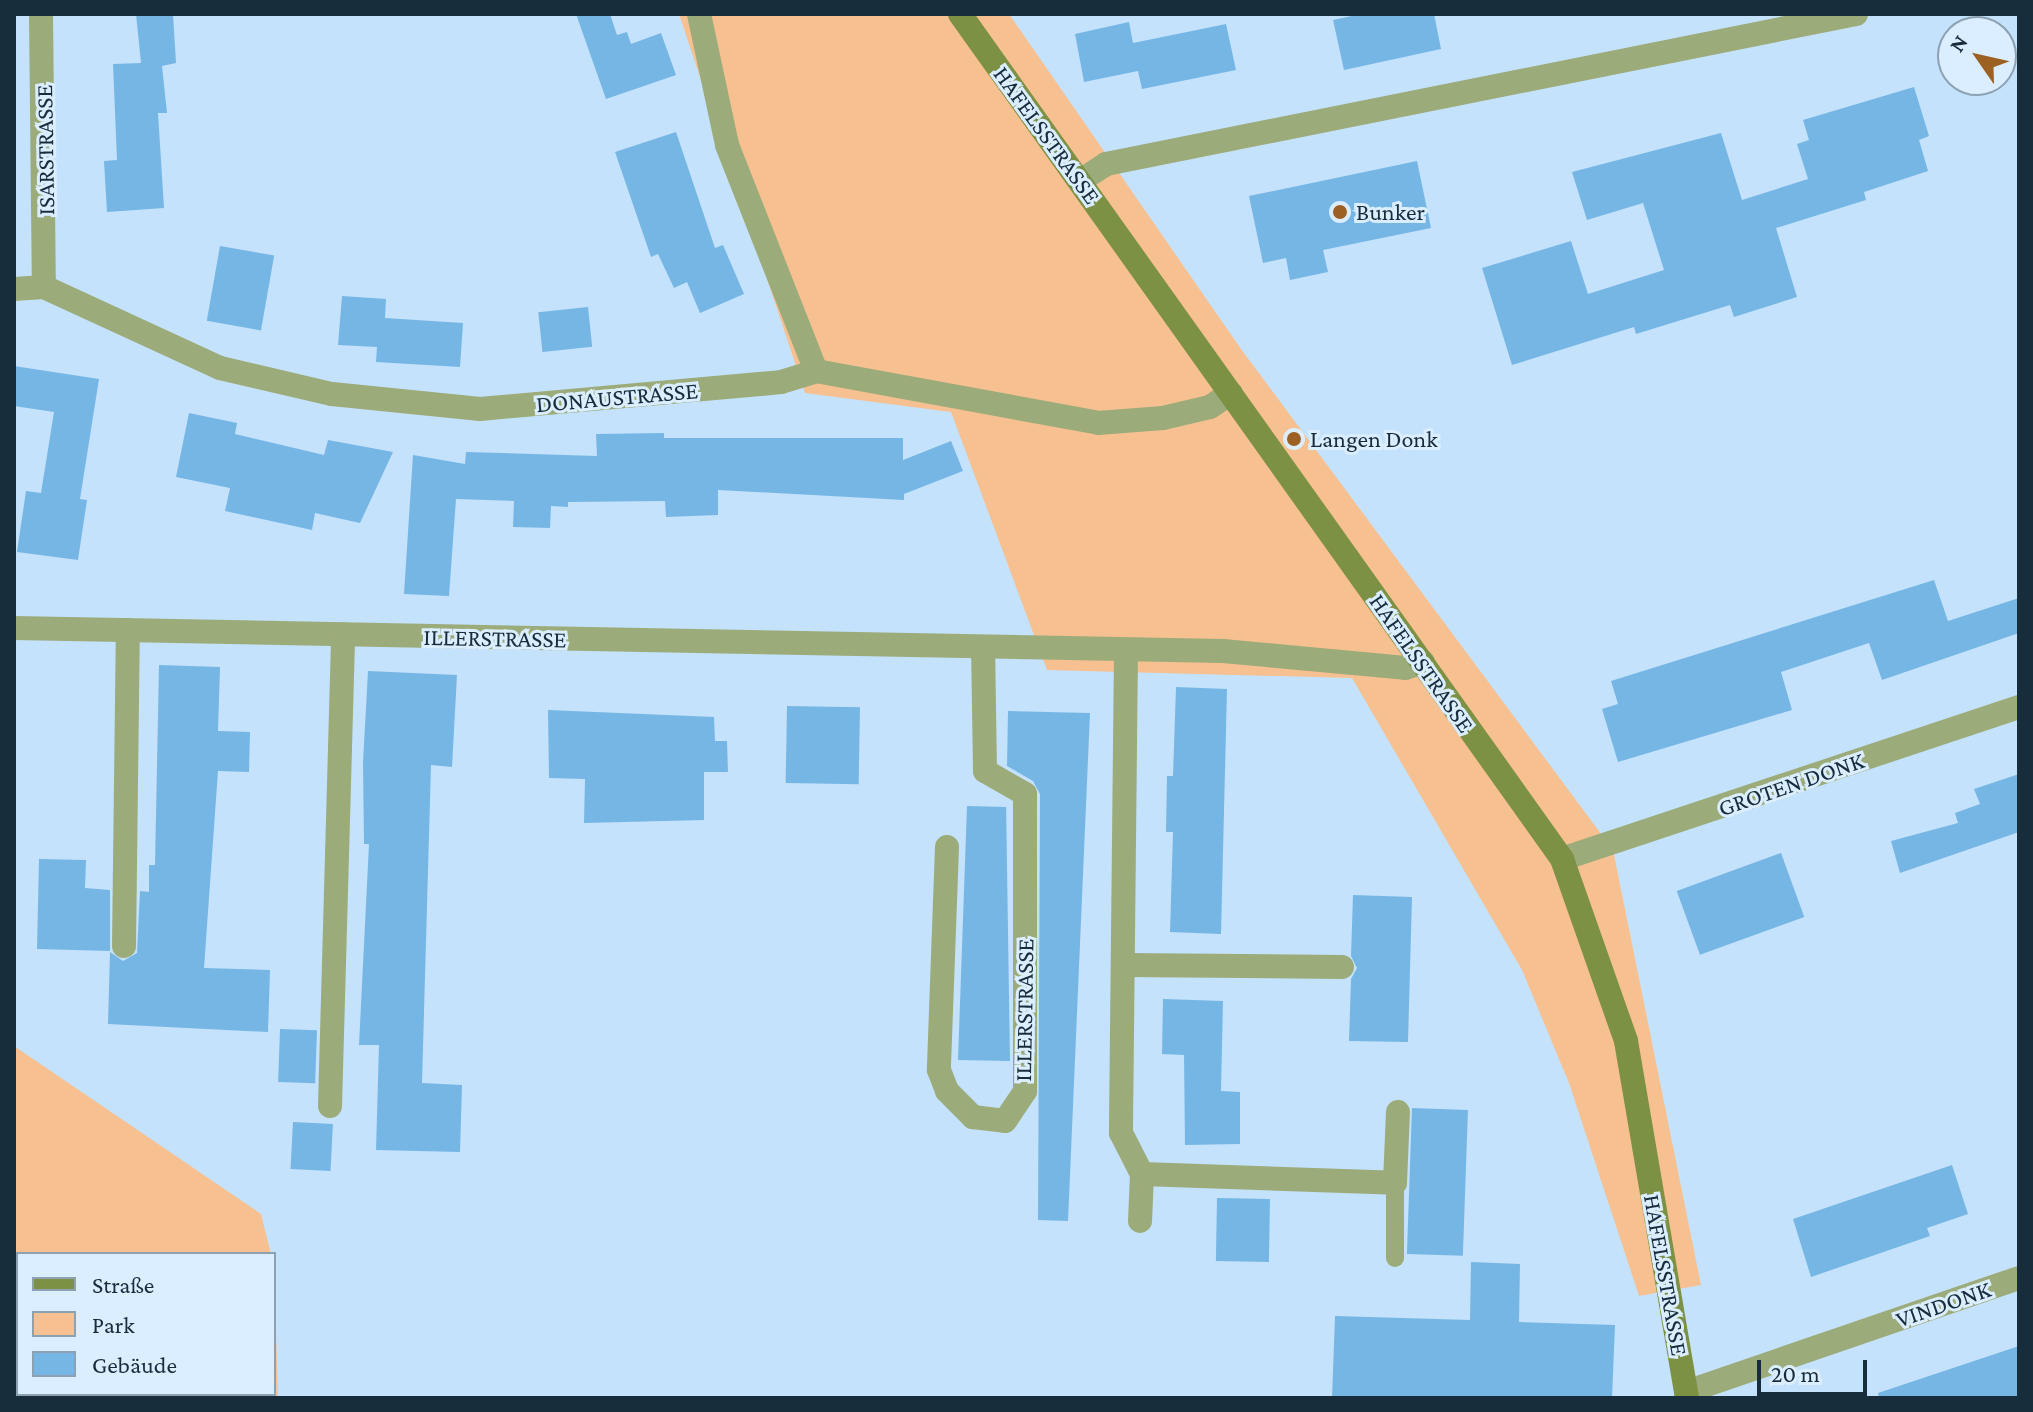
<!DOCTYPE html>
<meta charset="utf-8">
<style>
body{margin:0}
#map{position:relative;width:2033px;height:1412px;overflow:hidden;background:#c4e2fb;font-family:"Crimson Pro",serif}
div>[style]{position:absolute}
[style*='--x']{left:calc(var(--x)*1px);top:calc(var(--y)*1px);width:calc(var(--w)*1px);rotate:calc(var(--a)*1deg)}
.green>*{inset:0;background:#f7c091}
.building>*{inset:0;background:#76b6e5;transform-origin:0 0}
.lane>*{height:18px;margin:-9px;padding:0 9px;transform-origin:9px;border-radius:9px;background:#9cab7a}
.street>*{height:24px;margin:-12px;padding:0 12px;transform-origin:12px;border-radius:12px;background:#9cab7a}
.secondary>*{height:24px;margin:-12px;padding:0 12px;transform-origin:12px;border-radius:12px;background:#7d9144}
.dots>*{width:22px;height:22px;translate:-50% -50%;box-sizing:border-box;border:4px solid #daeeff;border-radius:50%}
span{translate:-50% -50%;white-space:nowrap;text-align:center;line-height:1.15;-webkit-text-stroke:6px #daeeff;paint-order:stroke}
.street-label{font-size:24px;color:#182d3c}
.poi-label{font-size:24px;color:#182d3c}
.left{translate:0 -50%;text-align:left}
.frame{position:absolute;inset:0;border:16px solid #182d3c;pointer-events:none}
.legend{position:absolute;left:16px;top:1252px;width:260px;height:144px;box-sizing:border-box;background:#daeeff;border:2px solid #8ca1b1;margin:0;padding:10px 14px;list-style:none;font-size:24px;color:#182d3c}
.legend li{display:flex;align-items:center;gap:16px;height:40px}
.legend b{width:40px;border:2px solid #8ca1b1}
.north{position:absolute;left:1937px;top:16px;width:80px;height:80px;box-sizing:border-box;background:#daeeff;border:2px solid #8ca1b1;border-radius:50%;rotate:304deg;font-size:22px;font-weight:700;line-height:32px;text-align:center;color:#182d3c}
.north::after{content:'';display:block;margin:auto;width:28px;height:36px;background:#9c6023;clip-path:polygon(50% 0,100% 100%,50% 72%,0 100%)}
.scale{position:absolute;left:1757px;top:1360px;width:110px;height:36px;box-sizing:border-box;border:4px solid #182d3c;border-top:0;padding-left:10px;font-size:24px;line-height:28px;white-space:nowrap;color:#182d3c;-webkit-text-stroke:6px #daeeff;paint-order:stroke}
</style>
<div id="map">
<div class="green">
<i style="clip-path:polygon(679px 14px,1009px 14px,1241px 349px,1613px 850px,1701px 1285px,1639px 1296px,1569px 1083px,1522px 970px,1352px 678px,1047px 670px,951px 412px,805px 393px)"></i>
<i style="clip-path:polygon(14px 1046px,261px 1214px,271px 1254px,18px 1254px,14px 1277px)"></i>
<i style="clip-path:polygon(274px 1264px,278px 1398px,163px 1398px,274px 1394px)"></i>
</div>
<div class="building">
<i style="clip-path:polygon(136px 14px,173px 14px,176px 63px,162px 66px,167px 113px,158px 113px,164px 208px,107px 212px,104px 161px,117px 160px,113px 64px,141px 63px)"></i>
<i style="clip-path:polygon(576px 14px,610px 14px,617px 35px,627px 32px,631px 44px,661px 33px,676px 75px,606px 99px)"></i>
<i style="clip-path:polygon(1361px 14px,1434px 14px,1441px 49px,1344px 70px,1333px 20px)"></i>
<i style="clip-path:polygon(1129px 22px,1133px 43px,1226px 24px,1236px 70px,1142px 89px,1138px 71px,1084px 82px,1075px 34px)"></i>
<i style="clip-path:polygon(1914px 87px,1929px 136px,1919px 140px,1928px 171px,1864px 192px,1866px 200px,1776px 228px,1797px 297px,1734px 317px,1730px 305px,1636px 334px,1634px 327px,1512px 365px,1482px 268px,1571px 241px,1588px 294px,1664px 270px,1643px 203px,1587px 220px,1572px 172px,1721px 133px,1742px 200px,1808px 179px,1797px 144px,1809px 140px,1803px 120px)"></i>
<i style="clip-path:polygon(676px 132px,715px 248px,723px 245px,744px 294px,700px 313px,687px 282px,674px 288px,658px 254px,651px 257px,615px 152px)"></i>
<i style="clip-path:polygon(1417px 161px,1431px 228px,1323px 250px,1328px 272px,1290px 280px,1286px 258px,1263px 263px,1249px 196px)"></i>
<i style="left:220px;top:246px;width:55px;height:76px;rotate:10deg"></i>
<i style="clip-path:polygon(342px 296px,386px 299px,385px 318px,463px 323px,460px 367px,376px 362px,377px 347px,338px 345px)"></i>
<i style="left:588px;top:307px;width:40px;height:50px;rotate:84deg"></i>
<i style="clip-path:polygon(14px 366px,99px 379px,80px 499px,87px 500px,78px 560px,17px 552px,26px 491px,41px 493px,54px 412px,14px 406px)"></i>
<i style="clip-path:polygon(189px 413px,237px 423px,235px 434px,324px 455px,328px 440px,393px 452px,360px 523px,315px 513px,312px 530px,225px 511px,230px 488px,176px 477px)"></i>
<i style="clip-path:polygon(664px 433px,664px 438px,903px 438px,903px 460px,951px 441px,963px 471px,904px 494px,904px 500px,718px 490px,718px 515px,666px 517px,665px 501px,568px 502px,568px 507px,551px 506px,550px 528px,513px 527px,514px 501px,456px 499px,449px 596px,404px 594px,413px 455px,465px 464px,466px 452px,597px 456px,596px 434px)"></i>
<i style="clip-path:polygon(1934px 580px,1948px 621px,2019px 598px,2019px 633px,1882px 680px,1869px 643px,1781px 672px,1792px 710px,1618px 762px,1602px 709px,1618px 704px,1611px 681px)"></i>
<i style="clip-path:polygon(159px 665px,220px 667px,218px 731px,250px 732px,249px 772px,218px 771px,204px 968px,270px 970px,268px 1032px,108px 1024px,110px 952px,123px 961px,137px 953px,140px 891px,149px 892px,149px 865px,155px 865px)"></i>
<i style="clip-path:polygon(368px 671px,457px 675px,452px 767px,431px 765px,422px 1083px,462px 1085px,460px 1152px,376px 1150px,379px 1045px,359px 1045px,369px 844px,364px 844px,363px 762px)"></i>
<i style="clip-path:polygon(1176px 687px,1227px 689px,1221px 934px,1170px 932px,1173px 832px,1166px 832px,1167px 776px,1173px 776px)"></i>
<i style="left:787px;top:706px;width:73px;height:77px;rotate:1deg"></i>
<i style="clip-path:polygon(548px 710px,714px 717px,715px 741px,727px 741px,728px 772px,704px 772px,704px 820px,584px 823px,585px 779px,549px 778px)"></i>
<i style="clip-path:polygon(1008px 711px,1090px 713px,1068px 1221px,1038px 1220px,1040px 794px,1033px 781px,1007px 766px)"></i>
<i style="clip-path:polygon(2019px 774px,2019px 832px,1900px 873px,1891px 841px,1958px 823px,1955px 813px,1980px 804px,1974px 789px)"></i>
<i style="clip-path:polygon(1006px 800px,1010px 1061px,958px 1060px,967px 806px,1006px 807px)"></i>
<i style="left:1781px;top:853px;width:68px;height:111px;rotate:70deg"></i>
<i style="clip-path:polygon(39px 859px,86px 860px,85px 888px,110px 890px,110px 951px,37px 949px)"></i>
<i style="clip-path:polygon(1353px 895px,1412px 897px,1408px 1042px,1349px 1041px,1351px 979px,1357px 968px,1351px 956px)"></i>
<i style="clip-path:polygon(1163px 999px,1223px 1001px,1221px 1091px,1240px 1092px,1240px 1144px,1185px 1145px,1184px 1055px,1162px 1054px)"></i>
<i style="left:280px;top:1029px;width:37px;height:53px;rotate:2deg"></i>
<i style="left:1412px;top:1108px;width:56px;height:146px;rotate:2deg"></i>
<i style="left:293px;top:1122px;width:40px;height:47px;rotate:3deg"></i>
<i style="clip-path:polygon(1952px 1165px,1968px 1214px,1927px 1228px,1930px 1236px,1811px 1277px,1793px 1219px)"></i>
<i style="left:1217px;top:1198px;width:53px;height:63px;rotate:1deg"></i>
<i style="clip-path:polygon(1471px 1262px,1520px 1264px,1519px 1322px,1615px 1325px,1612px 1398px,1332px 1398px,1335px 1316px,1470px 1320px)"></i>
<i style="clip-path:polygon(2019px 1346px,2019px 1398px,1879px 1398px,1878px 1393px)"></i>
</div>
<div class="lane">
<i style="--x:1395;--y:1183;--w:75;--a:90"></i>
</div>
<div class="street">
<i style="--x:41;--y:14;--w:273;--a:89.4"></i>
<i style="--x:699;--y:14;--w:134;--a:77.9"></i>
<i style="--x:727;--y:145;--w:243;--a:68.5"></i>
<i style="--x:1080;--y:181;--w:31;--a:-33"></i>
<i style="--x:1106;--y:164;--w:765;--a:-11.31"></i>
<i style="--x:14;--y:289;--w:30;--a:-4"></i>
<i style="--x:44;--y:287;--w:194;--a:24.7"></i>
<i style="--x:220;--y:368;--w:115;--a:13.1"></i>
<i style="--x:332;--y:394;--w:149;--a:5.8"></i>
<i style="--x:480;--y:409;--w:302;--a:-5.1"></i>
<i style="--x:781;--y:382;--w:37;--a:-17"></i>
<i style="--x:816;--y:371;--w:287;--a:10.4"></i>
<i style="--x:1098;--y:423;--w:65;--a:-4.4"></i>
<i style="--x:1163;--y:418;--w:48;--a:-13.2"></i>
<i style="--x:1210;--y:407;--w:25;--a:-34"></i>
<i style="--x:14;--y:628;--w:1209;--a:1.09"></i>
<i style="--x:1223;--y:651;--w:183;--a:5.3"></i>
<i style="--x:1405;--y:668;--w:19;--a:-18"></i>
<i style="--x:1126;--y:650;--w:483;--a:90.6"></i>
<i style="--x:1121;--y:1133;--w:46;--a:62.9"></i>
<i style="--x:1142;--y:1174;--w:47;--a:92.4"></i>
<i style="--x:947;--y:847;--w:223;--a:92.1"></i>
<i style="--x:939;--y:1070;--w:22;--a:69"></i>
<i style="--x:947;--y:1091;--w:37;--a:45"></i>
<i style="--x:973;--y:1117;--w:32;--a:7"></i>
<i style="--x:1005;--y:1121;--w:36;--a:-56"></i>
<i style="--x:1025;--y:1091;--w:297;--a:-90"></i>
<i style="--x:1025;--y:794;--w:46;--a:-150.1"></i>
<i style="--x:985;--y:771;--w:121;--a:-90.9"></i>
<i style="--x:1562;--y:859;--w:482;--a:-18.4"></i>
<i style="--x:124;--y:946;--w:316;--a:-89.3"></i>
<i style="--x:1123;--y:965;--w:219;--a:0.5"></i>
<i style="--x:330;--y:1106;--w:472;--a:-88.4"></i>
<i style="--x:1142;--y:1174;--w:253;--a:2"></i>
<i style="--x:1395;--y:1183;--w:71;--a:-87.6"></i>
<i style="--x:1686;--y:1392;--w:352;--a:-18.9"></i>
</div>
<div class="secondary">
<i style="--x:960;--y:14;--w:1038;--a:54.53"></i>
<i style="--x:1562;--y:859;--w:193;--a:70.6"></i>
<i style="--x:1626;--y:1041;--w:362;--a:80.3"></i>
</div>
<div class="dots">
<i style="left:1340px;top:212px;background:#9c6023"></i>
<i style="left:1294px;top:439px;background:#9c6023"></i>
</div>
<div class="street-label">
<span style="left:1047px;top:135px;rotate:54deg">HAFELSSTRASSE</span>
<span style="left:45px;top:150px;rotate:-91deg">ISARSTRASSE</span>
<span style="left:617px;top:397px;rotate:-5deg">DONAUSTRASSE</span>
<span style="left:495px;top:638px;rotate:1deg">ILLERSTRASSE</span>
<span style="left:1422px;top:663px;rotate:55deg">HAFELSSTRASSE</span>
<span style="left:1791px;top:784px;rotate:-19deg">GROTEN DONK</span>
<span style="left:1024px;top:1010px;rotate:-89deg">ILLERSTRASSE</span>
<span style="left:1666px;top:1275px;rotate:80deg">HAFELSSTRASSE</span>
<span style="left:1943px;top:1304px;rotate:-19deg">VINDONK</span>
</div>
<div class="poi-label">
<span class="left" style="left:1356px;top:212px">Bunker</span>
<span class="left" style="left:1310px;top:439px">Langen Donk</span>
</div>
<div class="frame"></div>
<ul class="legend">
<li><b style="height:10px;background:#7d9144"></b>Straße</li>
<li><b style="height:22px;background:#f7c091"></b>Park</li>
<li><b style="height:22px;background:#76b6e5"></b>Gebäude</li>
</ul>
<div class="north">N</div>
<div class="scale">20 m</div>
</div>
